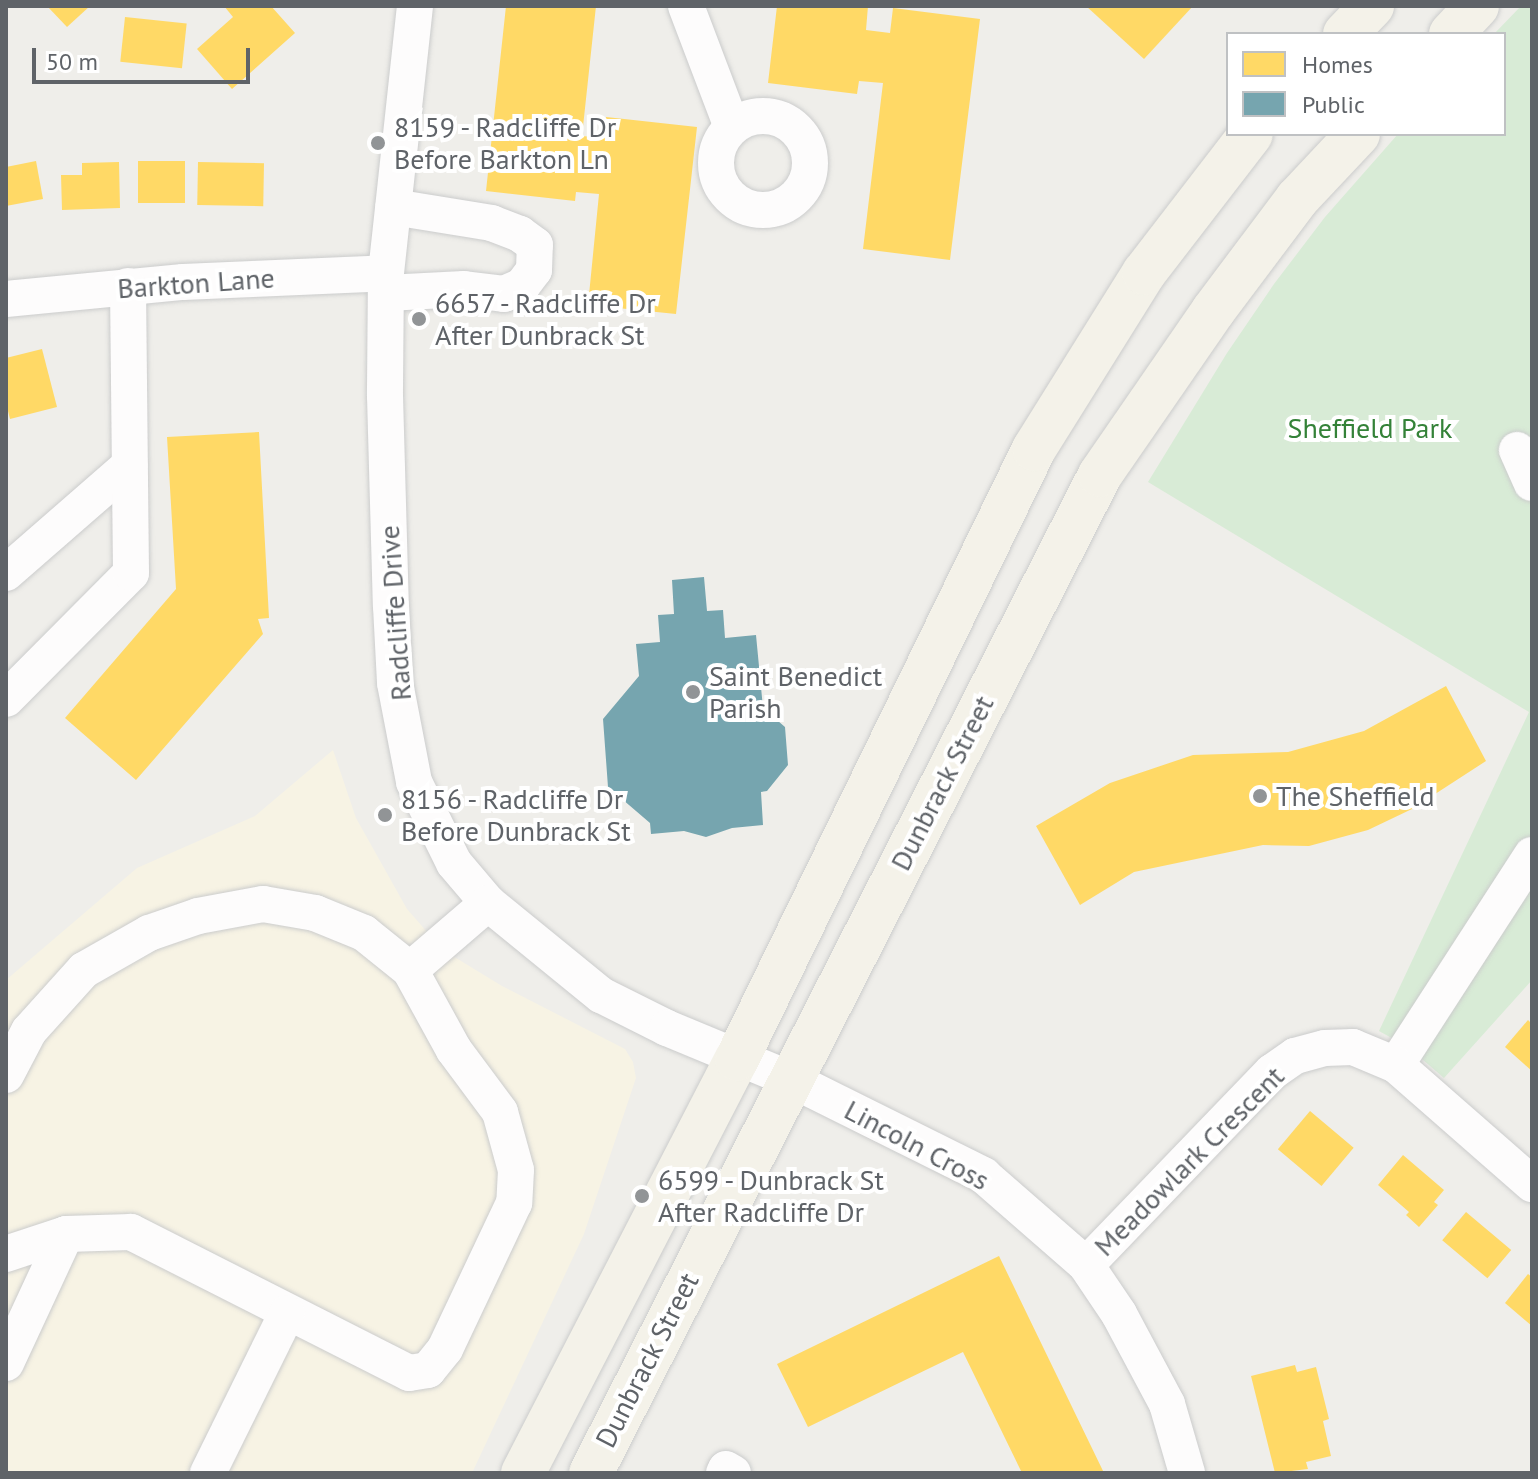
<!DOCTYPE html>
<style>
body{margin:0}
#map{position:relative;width:1538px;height:1479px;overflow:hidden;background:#efeeea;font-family:"PT Sans",sans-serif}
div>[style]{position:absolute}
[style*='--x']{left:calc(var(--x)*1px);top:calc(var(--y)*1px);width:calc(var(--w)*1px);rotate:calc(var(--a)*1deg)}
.commercial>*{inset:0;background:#f7f3e4}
.green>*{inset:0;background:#d8ebd6}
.homes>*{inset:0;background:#ffd966;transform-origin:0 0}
.public>*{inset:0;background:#76a5af}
.roads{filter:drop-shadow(0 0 2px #cbcccc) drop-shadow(0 0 2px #cbcccc)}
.minor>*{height:36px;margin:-18px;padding:0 18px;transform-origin:18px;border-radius:18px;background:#fdfcfc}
.minor>.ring{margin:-18px;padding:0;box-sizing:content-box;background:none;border:36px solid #fdfcfc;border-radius:50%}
.major>*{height:44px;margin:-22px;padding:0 22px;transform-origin:22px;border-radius:22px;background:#f4f2e9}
.dots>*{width:22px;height:22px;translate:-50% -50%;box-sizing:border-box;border:4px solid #fff;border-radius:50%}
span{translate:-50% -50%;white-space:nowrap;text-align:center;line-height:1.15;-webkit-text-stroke:8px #fff;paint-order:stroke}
.poi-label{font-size:28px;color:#5f6368}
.left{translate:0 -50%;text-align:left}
.street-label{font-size:28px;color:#5f6368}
.park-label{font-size:28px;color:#348238}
.frame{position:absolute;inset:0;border:8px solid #5f6368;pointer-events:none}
.legend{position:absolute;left:1226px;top:32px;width:280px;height:104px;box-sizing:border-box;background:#fff;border:2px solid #bfc1c3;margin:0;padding:10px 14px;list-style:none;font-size:24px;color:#5f6368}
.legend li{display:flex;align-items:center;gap:16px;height:40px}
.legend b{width:40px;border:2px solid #bfc1c3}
.scale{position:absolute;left:32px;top:48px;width:218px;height:36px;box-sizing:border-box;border:4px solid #5f6368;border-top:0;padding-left:10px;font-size:24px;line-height:28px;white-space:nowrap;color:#5f6368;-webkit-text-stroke:6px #fff;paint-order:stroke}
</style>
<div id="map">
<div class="commercial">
<i style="clip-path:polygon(333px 750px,356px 818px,407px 909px,443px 950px,502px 986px,625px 1049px,633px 1062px,636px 1078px,584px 1234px,472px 1473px,6px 1473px,6px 980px,137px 868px,255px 816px)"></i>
</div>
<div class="green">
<i style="clip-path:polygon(1521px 6px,1532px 6px,1532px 980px,1444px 1078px,1408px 1047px,1379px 1031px,1529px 712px,1148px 482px,1227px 353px,1274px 284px,1325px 217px,1398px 134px,1504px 134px,1504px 34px,1494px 34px)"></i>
</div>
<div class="homes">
<i style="clip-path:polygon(47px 6px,90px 6px,67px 27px)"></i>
<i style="clip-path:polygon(224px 6px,271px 6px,295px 33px,232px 89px,197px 49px,233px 17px)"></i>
<i style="clip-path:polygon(506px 6px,596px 6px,582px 136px,604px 138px,606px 117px,697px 127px,676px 314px,588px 305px,599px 194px,576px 192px,575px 201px,486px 191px)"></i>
<i style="clip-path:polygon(777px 6px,868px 6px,866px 30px,890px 33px,893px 8px,980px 19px,950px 260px,863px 249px,883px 83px,859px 81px,857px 94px,768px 83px)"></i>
<i style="clip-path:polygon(1086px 6px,1193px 6px,1144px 59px)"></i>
<i style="left:125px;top:17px;width:62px;height:45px;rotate:6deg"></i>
<i style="clip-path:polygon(36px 161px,43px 199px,6px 206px,6px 167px)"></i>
<i style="left:138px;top:161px;width:47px;height:42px"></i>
<i style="clip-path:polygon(119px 162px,120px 208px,62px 210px,61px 175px,82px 175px,82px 163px)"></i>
<i style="left:198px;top:162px;width:66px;height:43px;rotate:1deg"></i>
<i style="clip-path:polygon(42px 349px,57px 407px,10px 419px,6px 403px,6px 358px)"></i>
<i style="clip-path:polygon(259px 432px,269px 618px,258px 619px,263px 634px,136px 780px,65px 718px,176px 589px,167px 437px)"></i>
<i style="clip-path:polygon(1446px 686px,1486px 761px,1412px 809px,1368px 830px,1309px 846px,1263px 845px,1134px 872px,1080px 905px,1036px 826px,1110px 783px,1193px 755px,1288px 752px,1364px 731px)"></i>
<i style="clip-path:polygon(1528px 1020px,1532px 1024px,1532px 1071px,1505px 1047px)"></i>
<i style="left:1310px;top:1111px;width:57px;height:50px;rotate:40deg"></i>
<i style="clip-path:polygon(1403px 1155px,1444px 1190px,1434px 1202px,1438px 1205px,1419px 1227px,1406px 1215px,1409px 1212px,1378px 1185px)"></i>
<i style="left:1466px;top:1212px;width:59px;height:37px;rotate:40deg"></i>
<i style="clip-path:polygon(999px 1256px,1104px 1473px,1022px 1473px,963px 1352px,808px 1427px,777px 1364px)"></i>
<i style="clip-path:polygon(1528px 1274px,1532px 1277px,1532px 1326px,1505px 1303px)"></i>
<i style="clip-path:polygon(1295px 1365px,1297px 1372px,1316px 1367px,1329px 1419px,1323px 1421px,1331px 1456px,1306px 1462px,1308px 1469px,1275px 1473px,1251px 1376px)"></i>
</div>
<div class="public">
<i style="clip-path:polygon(704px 577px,707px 611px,723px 610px,725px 638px,756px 635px,763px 708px,785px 727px,788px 765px,767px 791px,761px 792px,763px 825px,732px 828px,706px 837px,684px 831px,651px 834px,650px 823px,608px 787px,603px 719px,639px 676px,636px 644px,660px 642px,658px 615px,674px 614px,672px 580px)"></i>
</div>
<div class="roads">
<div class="minor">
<i style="--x:415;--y:6;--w:269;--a:96.2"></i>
<i style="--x:386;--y:273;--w:123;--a:90.5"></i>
<i style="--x:385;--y:396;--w:210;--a:88.4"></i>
<i style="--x:391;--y:606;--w:77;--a:87"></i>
<i style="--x:395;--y:683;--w:101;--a:79.1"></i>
<i style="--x:414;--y:782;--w:90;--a:63.7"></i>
<i style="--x:454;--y:863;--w:52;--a:49.6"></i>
<i style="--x:488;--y:903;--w:146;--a:39.2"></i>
<i style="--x:601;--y:995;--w:74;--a:26.6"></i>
<i style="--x:667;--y:1028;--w:133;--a:22.5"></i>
<i style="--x:790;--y:1079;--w:216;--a:26.4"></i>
<i style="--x:983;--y:1175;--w:137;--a:41.1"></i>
<i style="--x:1086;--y:1265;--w:59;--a:56"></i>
<i style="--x:1119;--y:1314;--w:102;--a:61.9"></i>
<i style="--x:1167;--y:1404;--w:72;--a:73.8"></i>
<i style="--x:686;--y:6;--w:129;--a:69.2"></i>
<i class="ring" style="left:716px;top:116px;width:58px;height:58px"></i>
<i style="--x:386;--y:293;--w:78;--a:-2.9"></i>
<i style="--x:464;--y:289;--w:40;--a:7.1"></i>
<i style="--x:504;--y:294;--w:20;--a:-24"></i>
<i style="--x:522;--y:286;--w:20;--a:-53"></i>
<i style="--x:534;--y:270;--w:25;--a:-88"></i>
<i style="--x:535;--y:245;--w:19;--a:-144"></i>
<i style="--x:520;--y:234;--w:30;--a:-159"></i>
<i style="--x:492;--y:223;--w:100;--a:-170.8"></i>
<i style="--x:6;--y:299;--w:178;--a:-5.5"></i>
<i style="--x:183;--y:282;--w:203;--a:-2.5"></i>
<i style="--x:1517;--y:450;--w:36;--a:66"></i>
<i style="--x:6;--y:573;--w:164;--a:-41.1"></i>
<i style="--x:6;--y:699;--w:177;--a:-45.2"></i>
<i style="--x:131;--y:573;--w:287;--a:-90.6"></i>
<i style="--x:410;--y:970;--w:103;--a:-40.7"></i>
<i style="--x:1396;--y:1065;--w:250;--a:-57.1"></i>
<i style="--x:6;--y:1075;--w:50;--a:-62.4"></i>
<i style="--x:29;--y:1031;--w:82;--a:-48"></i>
<i style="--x:84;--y:970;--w:75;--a:-29.6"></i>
<i style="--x:149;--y:933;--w:52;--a:-19.1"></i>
<i style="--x:198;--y:916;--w:66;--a:-10.5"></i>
<i style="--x:263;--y:904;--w:53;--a:9.8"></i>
<i style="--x:315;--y:913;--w:53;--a:22.2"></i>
<i style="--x:364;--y:933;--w:59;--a:38.8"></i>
<i style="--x:410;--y:970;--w:91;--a:61.2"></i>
<i style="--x:454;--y:1050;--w:77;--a:53.4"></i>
<i style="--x:500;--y:1112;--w:60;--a:74.6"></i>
<i style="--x:516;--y:1170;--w:33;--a:93"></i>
<i style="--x:514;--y:1203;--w:161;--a:115.3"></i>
<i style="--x:445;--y:1349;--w:27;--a:129"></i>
<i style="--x:428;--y:1370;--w:19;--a:171"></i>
<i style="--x:409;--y:1373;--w:312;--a:-153.1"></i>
<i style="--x:131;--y:1232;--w:65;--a:178.2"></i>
<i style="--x:66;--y:1234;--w:63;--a:161.6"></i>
<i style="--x:1086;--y:1265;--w:268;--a:-46.1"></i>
<i style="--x:1272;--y:1072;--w:28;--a:-35"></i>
<i style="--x:1295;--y:1056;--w:31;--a:-15"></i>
<i style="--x:1325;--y:1048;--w:28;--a:-2"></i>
<i style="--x:1353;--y:1047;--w:47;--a:22.7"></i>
<i style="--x:1396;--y:1065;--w:181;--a:41.2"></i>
<i style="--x:6;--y:1363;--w:142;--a:-65.1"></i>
<i style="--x:208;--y:1473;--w:178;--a:-63.7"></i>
<i style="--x:724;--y:1473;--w:4;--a:-63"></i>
<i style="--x:726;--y:1469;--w:8;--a:30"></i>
</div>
<div class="major">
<i style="--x:1345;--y:34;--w:39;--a:-46"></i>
<i style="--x:1451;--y:34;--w:38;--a:-47"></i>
<i style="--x:523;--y:1473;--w:466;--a:-62.7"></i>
<i style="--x:737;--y:1059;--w:678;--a:-64.04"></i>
<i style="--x:1034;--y:449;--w:208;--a:-58"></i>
<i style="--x:1144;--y:273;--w:175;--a:-52.4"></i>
<i style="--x:591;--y:1473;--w:1120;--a:-62.98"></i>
<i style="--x:1100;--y:475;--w:199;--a:-55.4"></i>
<i style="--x:1213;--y:311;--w:140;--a:-53.1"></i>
<i style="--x:1297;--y:199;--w:89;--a:-46.8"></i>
</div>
</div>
<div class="dots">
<i style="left:378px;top:143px;background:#919496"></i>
<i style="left:419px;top:319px;background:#919496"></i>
<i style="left:693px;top:692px;background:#919496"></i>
<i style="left:1260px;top:796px;background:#919496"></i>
<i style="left:385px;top:815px;background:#919496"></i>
<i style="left:642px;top:1196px;background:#919496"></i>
</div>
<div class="poi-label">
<span class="left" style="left:394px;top:143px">8159 - Radcliffe Dr<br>Before Barkton Ln</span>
<span class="left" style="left:435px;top:319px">6657 - Radcliffe Dr<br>After Dunbrack St</span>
<span class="left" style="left:709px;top:692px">Saint Benedict<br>Parish</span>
<span class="left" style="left:1276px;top:796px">The Sheffield</span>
<span class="left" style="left:401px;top:815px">8156 - Radcliffe Dr<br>Before Dunbrack St</span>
<span class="left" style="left:658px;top:1196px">6599 - Dunbrack St<br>After Radcliffe Dr</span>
</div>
<div class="street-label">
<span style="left:196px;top:283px;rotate:-4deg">Barkton Lane</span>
<span style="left:395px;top:613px;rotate:-94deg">Radcliffe Drive</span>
<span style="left:942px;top:783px;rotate:-63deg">Dunbrack Street</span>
<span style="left:917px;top:1145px;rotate:28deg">Lincoln Cross</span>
<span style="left:1189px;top:1161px;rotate:-45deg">Meadowlark Crescent</span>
<span style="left:647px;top:1360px;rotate:-63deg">Dunbrack Street</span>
</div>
<div class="park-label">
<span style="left:1370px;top:428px">Sheffield Park</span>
</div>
<div class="frame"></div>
<ul class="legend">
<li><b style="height:22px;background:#ffd966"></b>Homes</li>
<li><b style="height:22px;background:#76a5af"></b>Public</li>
</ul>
<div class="scale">50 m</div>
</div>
